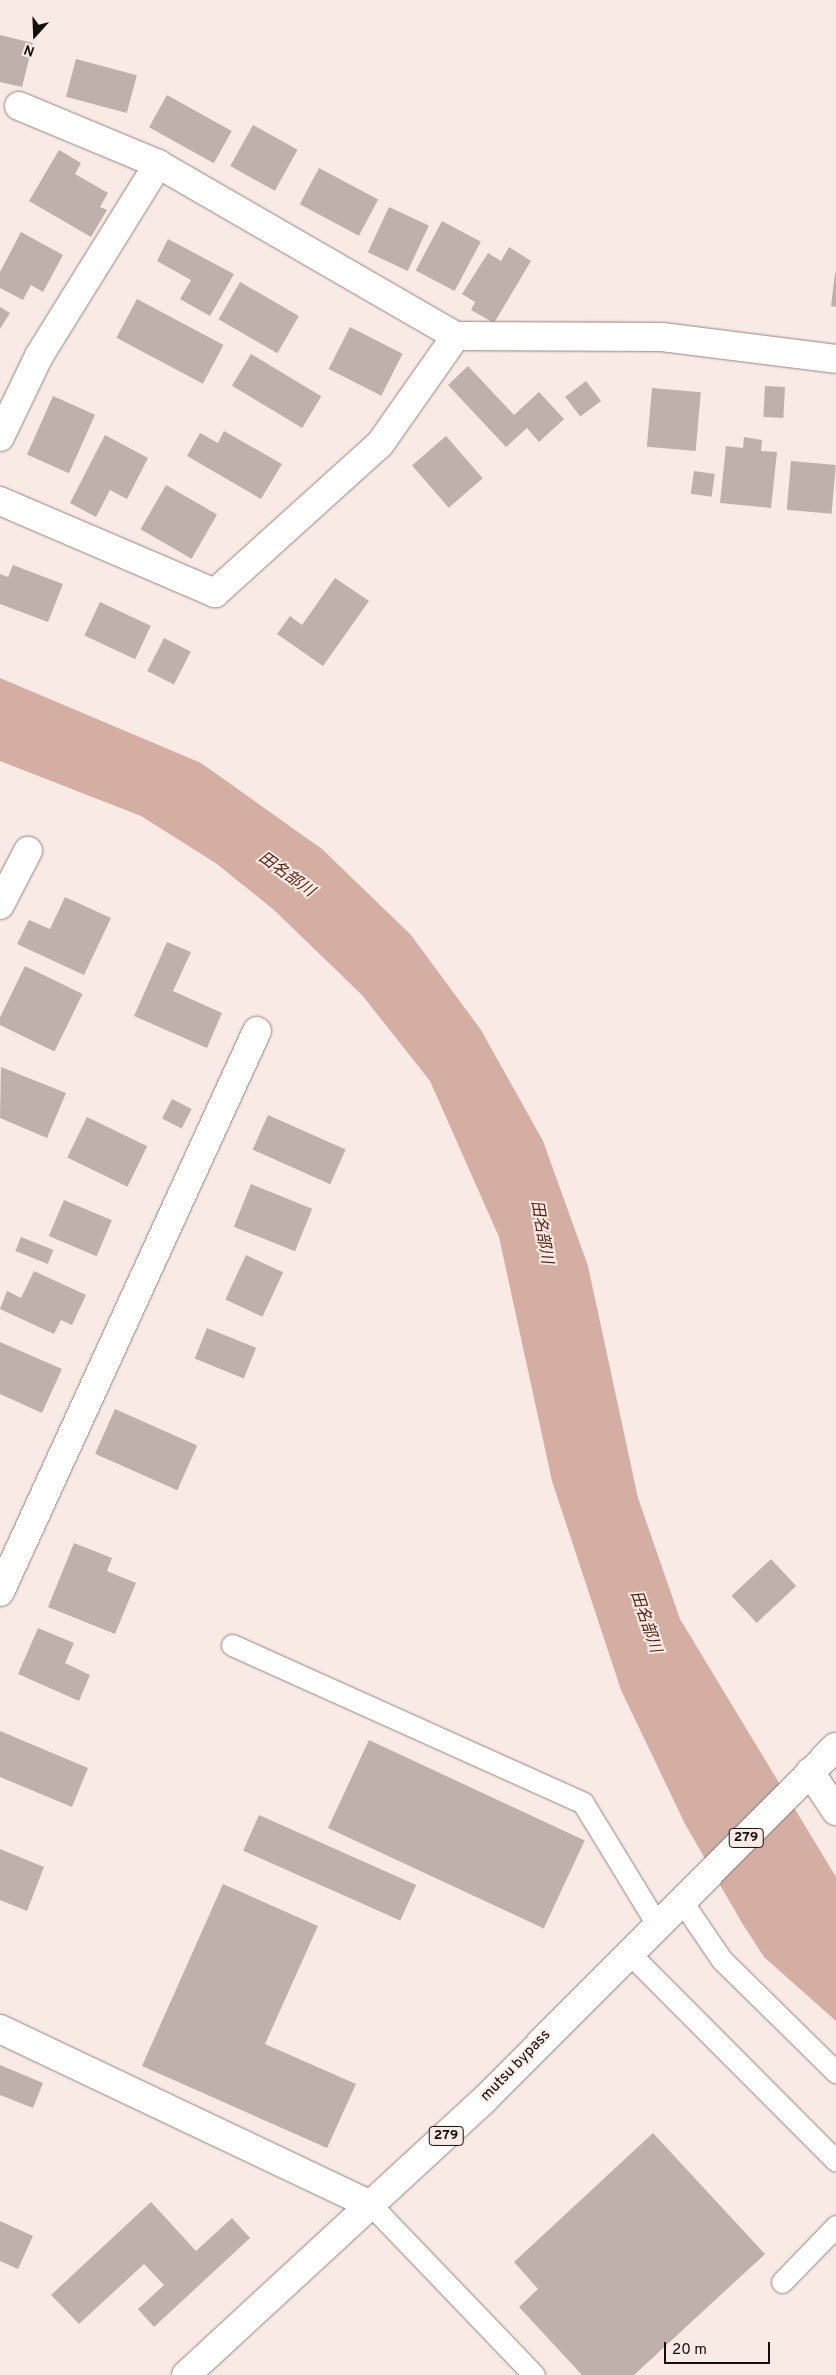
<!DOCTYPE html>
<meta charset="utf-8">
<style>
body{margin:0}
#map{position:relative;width:836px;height:2375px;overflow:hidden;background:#faeae5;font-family:Overpass,"Noto Sans JP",sans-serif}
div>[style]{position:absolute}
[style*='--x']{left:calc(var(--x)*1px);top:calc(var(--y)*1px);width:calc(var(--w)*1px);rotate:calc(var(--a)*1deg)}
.water>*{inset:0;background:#d4aea3}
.building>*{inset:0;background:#c0b0ab;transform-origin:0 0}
.roads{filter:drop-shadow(0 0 1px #938480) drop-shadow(0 0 1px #938480)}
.service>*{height:21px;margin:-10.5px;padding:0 10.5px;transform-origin:10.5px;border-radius:10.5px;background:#fff}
.minor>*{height:28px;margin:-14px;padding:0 14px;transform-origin:14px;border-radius:14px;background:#fff}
.trunk>*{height:28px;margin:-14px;padding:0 14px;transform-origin:14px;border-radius:14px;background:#fff}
span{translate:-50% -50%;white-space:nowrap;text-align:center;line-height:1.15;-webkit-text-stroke:4px #faeae5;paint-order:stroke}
.shield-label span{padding:1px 4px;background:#faeae5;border:1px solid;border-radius:4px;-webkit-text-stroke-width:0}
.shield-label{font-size:14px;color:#140f0d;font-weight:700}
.street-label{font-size:15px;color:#140f0d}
.water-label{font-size:16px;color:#532314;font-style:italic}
.north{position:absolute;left:10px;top:10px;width:50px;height:50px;-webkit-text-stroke:4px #faeae5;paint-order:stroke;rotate:200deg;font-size:14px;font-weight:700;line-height:20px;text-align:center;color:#140f0d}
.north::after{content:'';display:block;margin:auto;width:18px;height:22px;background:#140f0d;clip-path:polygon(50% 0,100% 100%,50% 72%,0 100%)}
.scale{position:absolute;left:664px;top:2342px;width:106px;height:22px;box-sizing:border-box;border:2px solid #140f0d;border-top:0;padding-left:6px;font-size:15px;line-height:18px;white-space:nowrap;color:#140f0d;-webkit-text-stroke:4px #faeae5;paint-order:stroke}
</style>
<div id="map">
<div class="water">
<i style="clip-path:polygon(0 678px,201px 763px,322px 849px,411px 935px,481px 1030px,543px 1141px,588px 1266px,638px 1498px,680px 1619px,836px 1877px,836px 2021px,764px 1957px,742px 1923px,685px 1824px,621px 1690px,552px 1481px,499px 1237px,430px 1081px,362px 995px,274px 910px,217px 864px,141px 816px,0 761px)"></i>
</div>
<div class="building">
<i style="clip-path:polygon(0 35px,33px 43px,22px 87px,0 82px)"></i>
<i style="left:76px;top:59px;width:63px;height:39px;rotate:15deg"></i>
<i style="left:167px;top:95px;width:74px;height:37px;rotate:29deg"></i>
<i style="left:253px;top:125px;width:51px;height:47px;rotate:29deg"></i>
<i style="clip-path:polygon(59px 150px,81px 163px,75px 174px,108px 193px,100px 207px,107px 210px,91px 237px,29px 201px)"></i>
<i style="left:319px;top:168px;width:67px;height:41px;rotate:28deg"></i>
<i style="left:389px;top:207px;width:44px;height:50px;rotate:25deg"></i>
<i style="left:442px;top:221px;width:44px;height:56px;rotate:28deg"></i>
<i style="clip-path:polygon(21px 232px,63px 255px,43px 292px,31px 285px,23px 300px,0 288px,0 272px)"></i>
<i style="clip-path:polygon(168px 239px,234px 274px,210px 316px,180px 299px,191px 280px,157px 261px)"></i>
<i style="clip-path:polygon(509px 247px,531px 261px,494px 323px,471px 310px,475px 302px,462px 294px,488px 253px,501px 261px)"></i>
<i style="clip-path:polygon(835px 273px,836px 273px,836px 307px,831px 306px)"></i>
<i style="left:240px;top:282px;width:68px;height:43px;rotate:30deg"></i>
<i style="left:137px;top:299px;width:98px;height:44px;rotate:28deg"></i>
<i style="clip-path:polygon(0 307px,10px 313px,0 329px)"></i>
<i style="left:350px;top:327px;width:59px;height:47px;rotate:27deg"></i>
<i style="left:251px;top:354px;width:82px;height:37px;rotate:31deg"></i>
<i style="clip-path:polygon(468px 366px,514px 415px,539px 392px,564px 419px,539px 442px,527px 428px,506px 447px,448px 385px)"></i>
<i style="left:586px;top:381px;width:25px;height:26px;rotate:53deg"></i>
<i style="left:765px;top:386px;width:20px;height:31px;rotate:3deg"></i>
<i style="left:652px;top:388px;width:49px;height:59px;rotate:5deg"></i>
<i style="left:53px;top:396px;width:46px;height:64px;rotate:24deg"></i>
<i style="clip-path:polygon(224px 431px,282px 464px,261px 499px,187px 456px,200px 433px,218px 443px)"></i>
<i style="clip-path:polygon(105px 435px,148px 458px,127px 499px,110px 490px,96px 517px,70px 503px)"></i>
<i style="left:446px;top:436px;width:56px;height:45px;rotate:49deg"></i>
<i style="clip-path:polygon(744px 437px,762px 440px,761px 451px,777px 452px,771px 508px,720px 503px,726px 446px,743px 448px)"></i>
<i style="left:791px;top:461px;width:45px;height:49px;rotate:5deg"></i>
<i style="left:694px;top:471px;width:21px;height:23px;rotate:8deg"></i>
<i style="left:166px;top:485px;width:59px;height:51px;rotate:30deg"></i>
<i style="clip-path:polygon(13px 565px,63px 584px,48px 622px,0 604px,0 574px,8px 577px)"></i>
<i style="clip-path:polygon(335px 578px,369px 601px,323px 666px,277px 634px,290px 616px,302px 625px)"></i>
<i style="left:100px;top:602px;width:56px;height:37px;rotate:25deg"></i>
<i style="left:164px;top:638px;width:30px;height:37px;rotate:27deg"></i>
<i style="clip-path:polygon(65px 897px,111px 918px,84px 975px,17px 944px,29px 920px,50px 929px)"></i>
<i style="clip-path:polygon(167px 942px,191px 952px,173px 991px,222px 1013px,207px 1048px,134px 1016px)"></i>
<i style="left:25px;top:966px;width:64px;height:64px;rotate:26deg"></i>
<i style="clip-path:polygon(1px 1067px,66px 1093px,47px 1138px,0 1118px)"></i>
<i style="left:172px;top:1099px;width:22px;height:22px;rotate:27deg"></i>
<i style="left:268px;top:1115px;width:85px;height:38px;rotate:24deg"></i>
<i style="left:87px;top:1117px;width:67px;height:45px;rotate:26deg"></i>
<i style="left:251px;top:1184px;width:66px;height:46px;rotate:22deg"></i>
<i style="left:64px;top:1200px;width:52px;height:39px;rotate:23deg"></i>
<i style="left:21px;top:1237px;width:35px;height:15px;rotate:22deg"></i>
<i style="left:246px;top:1255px;width:41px;height:49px;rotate:25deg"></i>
<i style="clip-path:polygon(34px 1271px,86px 1295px,72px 1325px,61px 1320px,54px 1334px,0 1309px,7px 1291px,21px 1298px)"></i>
<i style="left:207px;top:1328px;width:53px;height:33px;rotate:22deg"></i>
<i style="clip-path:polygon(0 1342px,62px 1369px,42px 1413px,0 1394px)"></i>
<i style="left:115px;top:1409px;width:90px;height:49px;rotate:24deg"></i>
<i style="clip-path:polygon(74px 1543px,112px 1558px,107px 1571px,136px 1583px,115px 1634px,48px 1607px)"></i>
<i style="left:771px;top:1559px;width:37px;height:54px;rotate:47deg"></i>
<i style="clip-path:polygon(38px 1628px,74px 1643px,65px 1663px,90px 1675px,79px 1701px,18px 1674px)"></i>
<i style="clip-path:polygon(0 1731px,88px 1768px,72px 1807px,0 1777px)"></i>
<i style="left:369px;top:1740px;width:238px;height:97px;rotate:25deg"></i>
<i style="left:259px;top:1815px;width:172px;height:39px;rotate:24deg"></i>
<i style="clip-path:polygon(0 1849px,44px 1867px,27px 1911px,0 1900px)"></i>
<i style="clip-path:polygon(223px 1884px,318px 1926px,265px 2044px,356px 2084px,327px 2148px,142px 2066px)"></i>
<i style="clip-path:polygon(0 2065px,43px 2083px,33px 2108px,0 2095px)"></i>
<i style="clip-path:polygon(653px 2133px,765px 2254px,634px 2375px,582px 2375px,519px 2307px,538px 2289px,514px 2262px)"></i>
<i style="clip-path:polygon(151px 2202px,196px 2251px,232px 2218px,250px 2238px,154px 2327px,138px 2309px,164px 2285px,144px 2264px,79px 2324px,51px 2295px)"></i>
<i style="clip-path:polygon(0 2221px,33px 2236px,18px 2269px,0 2261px)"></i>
</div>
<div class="roads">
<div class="service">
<i style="--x:232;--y:1645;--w:385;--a:24.2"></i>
<i style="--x:583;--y:1803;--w:142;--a:58.6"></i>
<i style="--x:681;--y:1900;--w:73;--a:55.7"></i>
<i style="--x:722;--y:1960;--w:160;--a:44.5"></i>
<i style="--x:629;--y:1953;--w:293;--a:45.1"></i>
<i style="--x:372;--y:2206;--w:234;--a:46.2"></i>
<i style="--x:782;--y:2282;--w:78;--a:-46"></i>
</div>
<div class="minor">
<i style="--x:19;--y:106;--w:151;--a:22.6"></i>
<i style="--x:158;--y:164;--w:344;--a:30"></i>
<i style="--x:456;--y:336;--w:206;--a:0.3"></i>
<i style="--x:662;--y:337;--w:175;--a:7.2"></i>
<i style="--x:0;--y:437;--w:90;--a:-64.3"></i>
<i style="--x:39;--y:356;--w:226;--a:-58.2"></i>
<i style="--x:0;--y:501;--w:234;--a:23.2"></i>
<i style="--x:215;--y:593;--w:222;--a:-42.1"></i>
<i style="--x:380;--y:444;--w:132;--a:-54.9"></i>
<i style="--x:0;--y:905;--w:61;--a:-62.6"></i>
<i style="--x:0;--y:1592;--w:617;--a:-65.39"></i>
<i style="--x:810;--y:1772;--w:47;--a:56.3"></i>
<i style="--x:0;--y:2029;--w:412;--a:25.4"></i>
</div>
<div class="trunk">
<i style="--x:186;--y:2375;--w:407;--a:-42.7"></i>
<i style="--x:485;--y:2099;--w:497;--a:-45.1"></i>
</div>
</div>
<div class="shield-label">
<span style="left:746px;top:1838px">279</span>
<span style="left:446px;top:2136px">279</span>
</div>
<div class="street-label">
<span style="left:516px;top:2066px;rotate:-46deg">mutsu bypass</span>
</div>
<div class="water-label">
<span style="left:286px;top:875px;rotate:36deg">田名部川</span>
<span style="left:541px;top:1232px;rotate:80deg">田名部川</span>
<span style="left:645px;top:1622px;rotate:71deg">田名部川</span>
</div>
<div class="north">N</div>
<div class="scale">20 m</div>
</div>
